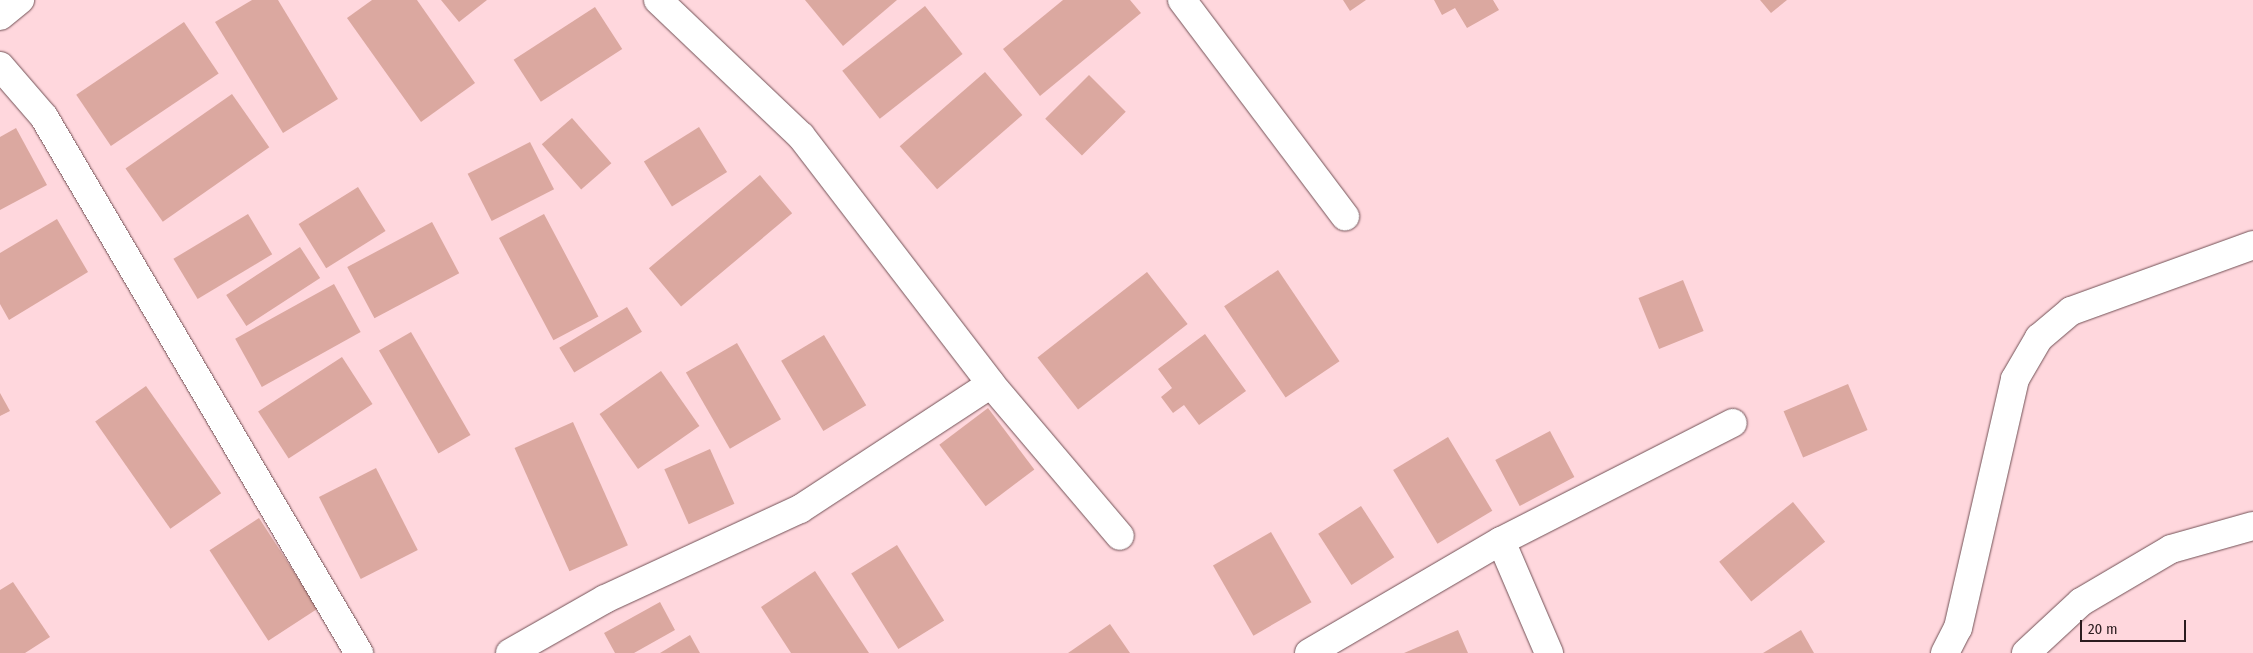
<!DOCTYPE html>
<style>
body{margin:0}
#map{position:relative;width:2253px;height:653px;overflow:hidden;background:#ffd7dd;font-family:"Fira Sans Condensed",sans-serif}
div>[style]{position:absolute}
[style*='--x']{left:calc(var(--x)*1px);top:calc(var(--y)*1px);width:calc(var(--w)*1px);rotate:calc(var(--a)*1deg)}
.building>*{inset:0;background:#dba8a0;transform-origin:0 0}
.roads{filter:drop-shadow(0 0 1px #725156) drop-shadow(0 0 1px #725156)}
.street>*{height:28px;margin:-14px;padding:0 14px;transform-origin:14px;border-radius:14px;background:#fff}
span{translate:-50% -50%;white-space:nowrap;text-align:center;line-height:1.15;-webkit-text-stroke:4.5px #ffd7dd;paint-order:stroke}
.scale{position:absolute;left:2080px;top:620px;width:106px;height:22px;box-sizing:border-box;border:2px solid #2b1c1f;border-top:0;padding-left:6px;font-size:15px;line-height:18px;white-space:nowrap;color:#2b1c1f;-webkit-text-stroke:4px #ffd7dd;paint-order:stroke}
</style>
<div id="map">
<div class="building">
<i style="clip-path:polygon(252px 0,278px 0,338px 99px,283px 133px,215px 22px)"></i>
<i style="clip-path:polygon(372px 0,417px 0,475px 83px,421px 122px,347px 18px)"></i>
<i style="clip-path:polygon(441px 0,487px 0,459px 22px)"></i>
<i style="clip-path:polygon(805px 0,897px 0,843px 46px)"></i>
<i style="clip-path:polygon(1063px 0,1130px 0,1141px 13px,1040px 96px,1003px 49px)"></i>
<i style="clip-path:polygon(1343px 0,1366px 0,1350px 11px)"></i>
<i style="clip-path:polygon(1434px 0,1493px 0,1499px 10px,1467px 28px,1455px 8px,1442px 15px)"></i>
<i style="clip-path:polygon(1760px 0,1787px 0,1771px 13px)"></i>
<i style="left:925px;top:6px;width:61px;height:105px;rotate:52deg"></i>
<i style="left:595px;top:7px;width:50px;height:97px;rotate:57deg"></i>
<i style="left:184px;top:22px;width:62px;height:130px;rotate:56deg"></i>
<i style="left:985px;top:72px;width:57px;height:113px;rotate:49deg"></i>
<i style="left:1089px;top:75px;width:52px;height:62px;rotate:45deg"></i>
<i style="left:232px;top:94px;width:65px;height:130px;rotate:55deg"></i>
<i style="left:572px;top:118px;width:60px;height:40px;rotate:49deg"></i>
<i style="left:699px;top:127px;width:53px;height:65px;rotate:58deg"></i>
<i style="clip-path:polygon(16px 128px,47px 185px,0 210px,0 137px)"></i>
<i style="left:530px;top:142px;width:53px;height:70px;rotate:63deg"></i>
<i style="left:760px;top:175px;width:50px;height:145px;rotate:50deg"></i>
<i style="left:358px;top:187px;width:52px;height:70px;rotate:58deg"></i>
<i style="left:248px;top:214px;width:47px;height:87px;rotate:59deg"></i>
<i style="left:544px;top:214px;width:116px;height:51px;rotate:62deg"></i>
<i style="clip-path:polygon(57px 219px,88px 272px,9px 320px,0 304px,0 253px)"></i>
<i style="left:432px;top:222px;width:58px;height:96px;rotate:62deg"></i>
<i style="left:300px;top:247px;width:37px;height:88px;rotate:57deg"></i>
<i style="left:1278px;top:270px;width:110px;height:65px;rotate:56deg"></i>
<i style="left:1147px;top:272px;width:66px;height:139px;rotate:52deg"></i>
<i style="left:1683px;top:280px;width:55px;height:48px;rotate:68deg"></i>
<i style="left:334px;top:284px;width:55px;height:113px;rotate:61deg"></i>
<i style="left:627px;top:307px;width:29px;height:79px;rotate:59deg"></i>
<i style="left:411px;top:332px;width:119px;height:37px;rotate:60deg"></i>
<i style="clip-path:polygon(1205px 334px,1246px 391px,1199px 425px,1184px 405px,1173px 413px,1161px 397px,1172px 388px,1158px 369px)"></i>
<i style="left:824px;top:335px;width:82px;height:50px;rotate:59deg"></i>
<i style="left:737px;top:343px;width:88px;height:59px;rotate:60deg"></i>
<i style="left:342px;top:357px;width:56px;height:100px;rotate:57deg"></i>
<i style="left:661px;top:371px;width:67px;height:75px;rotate:55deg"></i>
<i style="left:1848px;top:384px;width:50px;height:70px;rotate:67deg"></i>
<i style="left:146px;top:386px;width:131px;height:62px;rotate:55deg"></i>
<i style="clip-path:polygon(0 393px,10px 411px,0 416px)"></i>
<i style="left:988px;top:408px;width:77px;height:61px;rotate:53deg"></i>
<i style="left:573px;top:422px;width:135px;height:64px;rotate:66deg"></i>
<i style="left:1550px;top:431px;width:52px;height:62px;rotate:62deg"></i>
<i style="left:1448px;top:437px;width:86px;height:64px;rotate:59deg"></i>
<i style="left:710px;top:449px;width:60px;height:50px;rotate:66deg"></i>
<i style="left:376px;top:468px;width:92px;height:64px;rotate:63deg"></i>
<i style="left:1793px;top:502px;width:51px;height:95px;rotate:51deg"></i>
<i style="left:1361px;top:506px;width:61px;height:51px;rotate:57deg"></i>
<i style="left:259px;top:518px;width:108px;height:59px;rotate:57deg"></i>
<i style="left:1271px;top:532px;width:81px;height:67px;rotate:60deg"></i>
<i style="left:897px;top:545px;width:89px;height:54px;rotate:58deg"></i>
<i style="clip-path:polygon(815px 571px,869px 653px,791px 653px,761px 607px)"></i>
<i style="clip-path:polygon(13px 582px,50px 637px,25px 653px,0 653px,0 590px)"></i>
<i style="clip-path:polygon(660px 602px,675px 630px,634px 653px,615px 653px,604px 633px)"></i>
<i style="clip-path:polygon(1110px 624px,1130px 653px,1068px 653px)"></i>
<i style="clip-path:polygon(1458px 630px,1468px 653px,1404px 653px)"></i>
<i style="clip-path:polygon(1801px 630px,1814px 653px,1763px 653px)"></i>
<i style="clip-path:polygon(690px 635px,700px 653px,660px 653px)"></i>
</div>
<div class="roads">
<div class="street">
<i style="--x:658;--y:0;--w:197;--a:43.6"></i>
<i style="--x:801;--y:136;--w:312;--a:52.5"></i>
<i style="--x:991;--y:384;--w:199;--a:49.7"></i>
<i style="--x:1182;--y:0;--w:271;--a:53"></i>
<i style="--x:0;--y:16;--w:26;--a:-39"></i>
<i style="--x:0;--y:66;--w:67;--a:49.2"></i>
<i style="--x:44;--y:117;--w:622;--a:59.56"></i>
<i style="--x:1501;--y:541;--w:122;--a:66.8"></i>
<i style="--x:510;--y:653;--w:109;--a:-29.6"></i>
<i style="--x:605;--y:599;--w:215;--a:-24.8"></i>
<i style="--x:800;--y:509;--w:228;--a:-33.2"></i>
<i style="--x:1309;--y:653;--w:222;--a:-30.3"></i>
<i style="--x:1501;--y:541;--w:260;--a:-27"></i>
<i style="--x:1945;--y:653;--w:28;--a:-63"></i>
<i style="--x:1958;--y:628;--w:255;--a:-77.1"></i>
<i style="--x:2015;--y:379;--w:48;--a:-59.7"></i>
<i style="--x:2039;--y:338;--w:42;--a:-40.2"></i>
<i style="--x:2071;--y:311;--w:194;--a:-19.9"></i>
<i style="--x:2026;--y:653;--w:75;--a:-42.8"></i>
<i style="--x:2081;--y:602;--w:104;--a:-30.5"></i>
<i style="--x:2171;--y:549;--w:85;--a:-15.7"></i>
</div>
</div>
<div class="scale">20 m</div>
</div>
